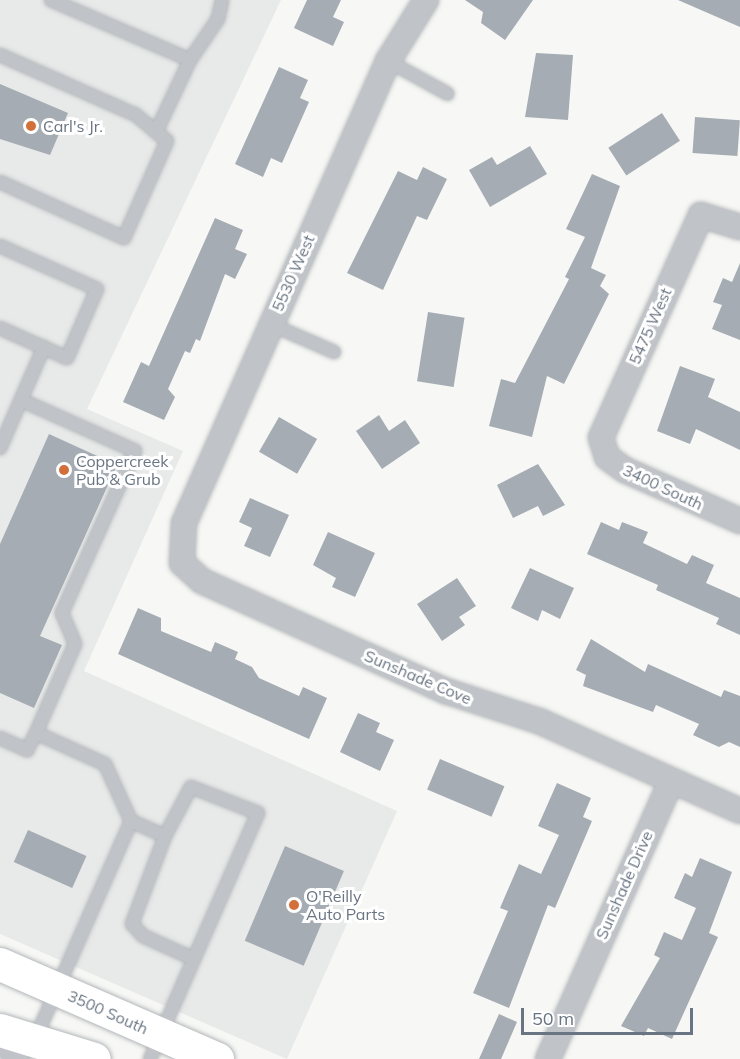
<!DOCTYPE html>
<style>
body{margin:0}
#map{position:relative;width:740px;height:1059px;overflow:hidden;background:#f7f8f5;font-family:Mulish,sans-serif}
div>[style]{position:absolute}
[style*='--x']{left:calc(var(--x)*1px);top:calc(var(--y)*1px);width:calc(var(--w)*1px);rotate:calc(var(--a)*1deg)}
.built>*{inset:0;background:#e8eae9}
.building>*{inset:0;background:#a6acb3;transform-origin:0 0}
.roads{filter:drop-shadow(0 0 2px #b4b7bb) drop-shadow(0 0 2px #b4b7bb)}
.service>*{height:12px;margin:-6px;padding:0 6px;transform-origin:6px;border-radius:6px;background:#c0c3c7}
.minor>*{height:24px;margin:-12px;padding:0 12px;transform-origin:12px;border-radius:12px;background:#c0c3c7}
.primary>*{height:33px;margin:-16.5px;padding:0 16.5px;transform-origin:16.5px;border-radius:16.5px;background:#fff}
.dots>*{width:16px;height:16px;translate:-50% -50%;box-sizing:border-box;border:3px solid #fff;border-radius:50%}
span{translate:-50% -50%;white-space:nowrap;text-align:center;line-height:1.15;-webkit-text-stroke:6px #fff;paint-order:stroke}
.poi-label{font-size:16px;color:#6a7583}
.left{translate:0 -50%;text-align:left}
.street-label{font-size:16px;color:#6a7583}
.scale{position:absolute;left:521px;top:1008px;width:172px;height:27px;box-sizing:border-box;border:3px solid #6a7583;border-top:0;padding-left:8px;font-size:18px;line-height:21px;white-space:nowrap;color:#6a7583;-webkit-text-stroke:4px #fff;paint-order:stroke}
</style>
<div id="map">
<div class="built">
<i style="clip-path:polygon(0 0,281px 0,87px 409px,183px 451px,84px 671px,397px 811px,287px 1059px,0 934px)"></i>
</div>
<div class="building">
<i style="clip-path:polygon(307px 0,341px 0,333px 17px,344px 22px,333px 46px,294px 28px)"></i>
<i style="clip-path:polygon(465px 0,533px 0,505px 40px,481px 23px,483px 12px)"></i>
<i style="clip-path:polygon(678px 0,740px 0,740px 27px)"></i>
<i style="clip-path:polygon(536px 53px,573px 55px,568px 120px,525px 117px)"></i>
<i style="clip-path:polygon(279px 67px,308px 80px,300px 98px,309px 102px,282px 163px,271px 158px,263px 177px,235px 164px)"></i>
<i style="clip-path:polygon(0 84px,68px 113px,50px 155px,0 139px)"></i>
<i style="left:662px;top:113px;width:33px;height:64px;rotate:57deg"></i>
<i style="left:695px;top:117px;width:45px;height:36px;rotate:4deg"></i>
<i style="clip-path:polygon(530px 146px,547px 174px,490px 207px,469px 170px,492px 157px,497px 165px)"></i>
<i style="clip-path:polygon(423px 167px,447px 179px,427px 220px,417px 216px,383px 290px,347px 273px,398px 171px,417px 180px)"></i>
<i style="clip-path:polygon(592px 174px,620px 186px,591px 268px,606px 275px,600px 286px,609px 294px,564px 384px,547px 376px,532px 437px,489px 426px,501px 379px,515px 383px,569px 279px,565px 277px,585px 237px,566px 229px)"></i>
<i style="clip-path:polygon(215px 218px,243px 230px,235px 249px,247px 254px,235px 279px,225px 274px,200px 341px,196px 339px,190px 353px,185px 351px,168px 389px,175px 397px,164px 420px,123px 402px,141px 362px,149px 366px)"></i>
<i style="clip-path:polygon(740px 263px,740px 340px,712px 329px,722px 305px,713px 302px,723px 278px,732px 282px)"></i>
<i style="left:428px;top:312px;width:37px;height:70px;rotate:9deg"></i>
<i style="clip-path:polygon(680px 366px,715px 379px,708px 397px,740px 412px,740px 450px,696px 429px,690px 444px,657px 431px)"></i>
<i style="clip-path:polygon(379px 415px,389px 431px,405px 420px,420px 443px,382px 469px,356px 431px)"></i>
<i style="left:279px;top:417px;width:44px;height:40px;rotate:30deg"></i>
<i style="clip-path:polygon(49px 434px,117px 465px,40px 636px,62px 645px,34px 708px,0 693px,0 544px)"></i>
<i style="clip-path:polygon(538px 464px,565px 505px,543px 516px,538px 506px,513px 518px,497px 485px)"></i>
<i style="clip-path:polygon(250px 498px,289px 515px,270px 557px,244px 546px,252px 528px,239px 522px)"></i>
<i style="clip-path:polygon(601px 522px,619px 530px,622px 522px,648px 532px,643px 543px,687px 564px,692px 555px,714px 565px,706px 583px,740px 598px,740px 635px,716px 624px,719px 618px,656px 590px,658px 585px,587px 554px)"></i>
<i style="clip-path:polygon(328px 532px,375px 553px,355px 597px,332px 587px,336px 578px,313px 565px)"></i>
<i style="clip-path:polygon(530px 568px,574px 588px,560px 619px,542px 610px,538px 621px,511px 608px)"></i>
<i style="clip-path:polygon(457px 578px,476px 606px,459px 617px,465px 625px,442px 641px,417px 604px)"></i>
<i style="clip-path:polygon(138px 608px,161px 618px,161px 631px,211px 652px,215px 642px,238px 652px,235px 659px,252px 667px,259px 678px,299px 696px,303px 687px,327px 698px,309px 739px,118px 654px)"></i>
<i style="clip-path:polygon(591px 639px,645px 672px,648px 664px,721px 697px,724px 690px,740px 696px,740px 747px,729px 742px,719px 747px,693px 735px,699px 724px,656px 705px,653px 712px,583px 686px,586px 675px,576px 670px)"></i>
<i style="clip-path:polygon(358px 713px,380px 723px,376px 732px,394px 740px,380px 771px,340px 752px)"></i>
<i style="left:440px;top:759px;width:70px;height:33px;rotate:23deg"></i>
<i style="clip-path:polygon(557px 783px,591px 798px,583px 817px,592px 821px,555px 908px,548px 905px,509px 1008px,473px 993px,508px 911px,500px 908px,519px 864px,541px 874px,559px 835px,538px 826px)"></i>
<i style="left:28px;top:830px;width:64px;height:35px;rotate:24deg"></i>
<i style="left:285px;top:846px;width:64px;height:103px;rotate:23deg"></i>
<i style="clip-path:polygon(700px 858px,732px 872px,709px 933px,718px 937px,672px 1039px,648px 1028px,644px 1036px,621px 1026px,660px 958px,654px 955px,664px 932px,682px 940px,696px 908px,674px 898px,685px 873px,692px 877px)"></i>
<i style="clip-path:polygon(499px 1014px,517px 1022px,501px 1059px,479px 1059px)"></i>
</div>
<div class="roads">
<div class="service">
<i style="--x:51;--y:0;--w:151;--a:23.3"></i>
<i style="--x:190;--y:60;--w:80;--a:115.3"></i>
<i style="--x:0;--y:55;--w:149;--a:23.8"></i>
<i style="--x:136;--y:115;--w:40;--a:40"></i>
<i style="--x:167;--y:141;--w:106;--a:113.9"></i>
<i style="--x:124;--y:238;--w:136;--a:-155.7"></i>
<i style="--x:190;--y:60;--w:50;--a:-55.7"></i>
<i style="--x:218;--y:19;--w:19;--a:-78"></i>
<i style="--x:388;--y:61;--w:68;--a:28.8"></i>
<i style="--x:0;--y:246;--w:106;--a:23.9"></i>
<i style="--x:97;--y:289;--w:75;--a:113.5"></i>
<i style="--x:67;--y:358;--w:73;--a:-155.9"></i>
<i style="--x:270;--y:324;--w:70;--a:23.6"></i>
<i style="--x:21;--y:400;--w:125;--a:24.1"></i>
<i style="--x:135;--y:451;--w:178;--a:114.3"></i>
<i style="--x:62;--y:613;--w:34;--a:67"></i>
<i style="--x:75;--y:644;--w:97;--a:113.7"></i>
<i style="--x:0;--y:448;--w:110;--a:-66.5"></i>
<i style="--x:0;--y:738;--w:30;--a:24"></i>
<i style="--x:27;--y:750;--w:19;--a:-62"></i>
<i style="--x:36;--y:733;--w:76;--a:24.2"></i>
<i style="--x:105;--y:764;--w:63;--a:65.5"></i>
<i style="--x:131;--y:821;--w:37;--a:24"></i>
<i style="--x:165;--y:836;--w:55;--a:-62"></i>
<i style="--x:191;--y:787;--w:72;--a:21.2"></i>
<i style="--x:258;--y:813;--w:269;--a:113.7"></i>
<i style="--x:165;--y:836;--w:94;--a:110.6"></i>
<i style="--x:132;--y:924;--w:16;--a:47"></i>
<i style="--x:143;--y:936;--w:56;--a:24.3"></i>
<i style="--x:35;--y:1039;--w:238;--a:-66.2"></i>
</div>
<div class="minor">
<i style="--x:426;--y:0;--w:72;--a:121.9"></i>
<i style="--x:388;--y:61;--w:505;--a:113.82"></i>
<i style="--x:184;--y:523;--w:40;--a:92.9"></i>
<i style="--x:182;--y:563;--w:27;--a:42"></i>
<i style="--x:202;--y:581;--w:268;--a:24.3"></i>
<i style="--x:446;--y:691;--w:98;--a:17.9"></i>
<i style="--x:539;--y:721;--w:220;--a:24.1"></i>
<i style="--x:740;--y:227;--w:41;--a:-162.9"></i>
<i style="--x:701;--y:215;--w:244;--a:114.2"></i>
<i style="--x:601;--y:438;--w:20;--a:72"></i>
<i style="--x:607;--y:457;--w:22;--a:36"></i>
<i style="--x:625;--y:470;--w:126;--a:23.9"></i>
<i style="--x:0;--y:1032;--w:31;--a:59"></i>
<i style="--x:548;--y:1059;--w:304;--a:-66.1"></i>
</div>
<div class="primary">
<i style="--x:0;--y:964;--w:237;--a:23.6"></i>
<i style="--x:0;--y:1030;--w:98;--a:17.1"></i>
</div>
</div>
<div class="dots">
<i style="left:31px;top:126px;background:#d36f3a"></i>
<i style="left:64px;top:470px;background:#d36f3a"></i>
<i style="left:294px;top:905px;background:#d36f3a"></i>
</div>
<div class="poi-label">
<span class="left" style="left:43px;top:126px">Carl's Jr.</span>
<span class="left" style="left:76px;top:470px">Coppercreek<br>Pub &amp; Grub</span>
<span class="left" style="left:306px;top:905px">O'Reilly<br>Auto Parts</span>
</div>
<div class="street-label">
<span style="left:293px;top:273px;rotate:-66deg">5530 West</span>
<span style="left:650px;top:326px;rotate:-66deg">5475 West</span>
<span style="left:663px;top:487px;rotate:25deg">3400 South</span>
<span style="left:418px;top:677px;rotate:23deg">Sunshade Cove</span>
<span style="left:624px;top:885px;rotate:-66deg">Sunshade Drive</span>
<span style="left:108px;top:1012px;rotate:24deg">3500 South</span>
</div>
<div class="scale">50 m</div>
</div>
